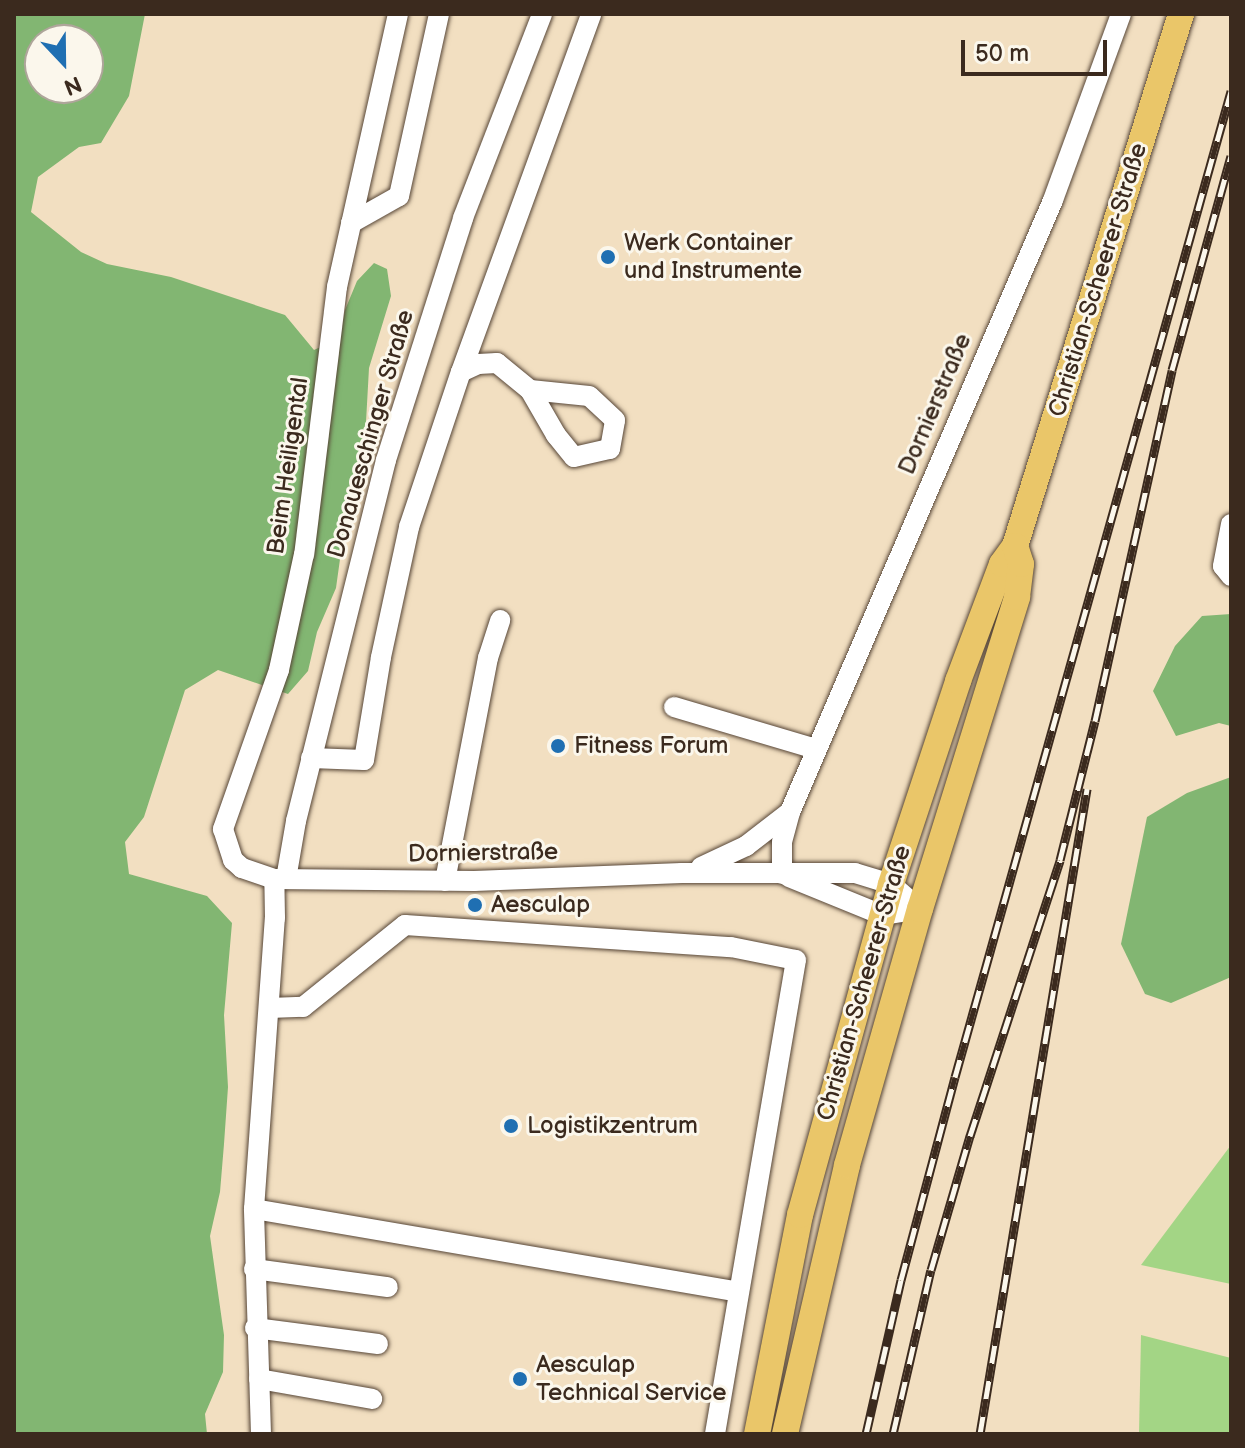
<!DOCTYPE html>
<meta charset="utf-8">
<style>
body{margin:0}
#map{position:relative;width:1245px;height:1448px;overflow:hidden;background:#f2dfc1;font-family:"Balsamiq Sans",sans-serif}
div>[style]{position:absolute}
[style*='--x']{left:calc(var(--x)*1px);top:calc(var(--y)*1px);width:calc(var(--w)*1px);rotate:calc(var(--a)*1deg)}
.green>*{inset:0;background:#a3d585}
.forest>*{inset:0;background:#82b672}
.roads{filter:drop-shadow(0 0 2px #564536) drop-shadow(0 0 2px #564536)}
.minor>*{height:20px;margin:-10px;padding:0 10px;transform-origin:10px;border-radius:10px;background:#fff}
.major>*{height:26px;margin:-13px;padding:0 13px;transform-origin:13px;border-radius:13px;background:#eac669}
.rail>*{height:9px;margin-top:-4.5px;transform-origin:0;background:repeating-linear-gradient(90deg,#fbf7ec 0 18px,#3b2a1e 0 36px);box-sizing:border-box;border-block:2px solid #3b2a1e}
.dots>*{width:22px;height:22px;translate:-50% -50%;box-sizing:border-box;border:4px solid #fbf7ec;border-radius:50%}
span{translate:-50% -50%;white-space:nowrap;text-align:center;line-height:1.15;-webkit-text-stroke:6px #fbf7ec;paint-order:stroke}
.poi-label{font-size:24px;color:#3b2a1e}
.left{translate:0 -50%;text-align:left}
.street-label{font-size:24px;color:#3b2a1e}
.frame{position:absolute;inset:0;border:16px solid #3b2a1e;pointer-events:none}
.north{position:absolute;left:24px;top:24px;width:80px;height:80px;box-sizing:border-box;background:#fbf7ec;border:2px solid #aea59a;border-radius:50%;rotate:158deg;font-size:22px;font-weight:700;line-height:32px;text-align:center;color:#3b2a1e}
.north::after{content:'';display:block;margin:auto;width:28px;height:36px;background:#1f6fb2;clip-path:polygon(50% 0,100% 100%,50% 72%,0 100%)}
.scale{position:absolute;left:961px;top:40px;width:146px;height:36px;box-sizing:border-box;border:4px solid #3b2a1e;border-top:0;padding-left:10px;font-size:24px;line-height:28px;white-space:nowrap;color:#3b2a1e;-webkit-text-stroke:6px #fbf7ec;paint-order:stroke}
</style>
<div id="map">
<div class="green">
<i style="clip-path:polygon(1231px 1145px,1231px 1284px,1141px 1265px)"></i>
<i style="clip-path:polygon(1141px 1335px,1231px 1358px,1231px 1434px,1139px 1434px)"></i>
</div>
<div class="forest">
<i style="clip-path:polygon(evenodd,14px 14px,145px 14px,129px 96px,101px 143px,79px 147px,38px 177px,31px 212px,81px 252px,107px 264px,171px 277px,285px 315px,314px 350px,340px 338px,345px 310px,357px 281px,374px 263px,387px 269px,391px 296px,369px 368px,363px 476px,346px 516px,336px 588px,317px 632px,308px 671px,288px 694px,218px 670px,185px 690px,144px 817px,125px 842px,129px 874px,207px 896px,232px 923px,224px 1015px,228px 1087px,224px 1144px,220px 1192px,210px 1236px,224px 1335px,223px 1372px,205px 1414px,207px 1434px,14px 1434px,14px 14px,40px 40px,88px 40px,88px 88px,40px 88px,40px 40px)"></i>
<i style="clip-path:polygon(1231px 614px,1231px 726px,1219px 723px,1176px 736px,1153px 691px,1175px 646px,1202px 616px)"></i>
<i style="clip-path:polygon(1231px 777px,1231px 977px,1171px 1003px,1145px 994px,1121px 944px,1147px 817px,1187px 793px)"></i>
</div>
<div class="roads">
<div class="minor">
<i style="--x:398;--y:14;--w:280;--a:102.6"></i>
<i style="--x:337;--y:287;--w:269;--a:97"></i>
<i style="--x:304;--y:554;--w:119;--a:102.2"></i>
<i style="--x:279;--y:670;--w:169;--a:109.4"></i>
<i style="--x:223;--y:829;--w:33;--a:72"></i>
<i style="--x:233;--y:860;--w:12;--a:42"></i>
<i style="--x:242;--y:868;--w:34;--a:19"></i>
<i style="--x:274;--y:879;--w:200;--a:0.6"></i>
<i style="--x:474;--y:881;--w:208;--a:-2.2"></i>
<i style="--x:682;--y:873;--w:173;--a:0"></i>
<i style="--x:855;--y:873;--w:38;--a:17"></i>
<i style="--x:891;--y:884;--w:38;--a:41"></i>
<i style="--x:351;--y:223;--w:55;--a:-29.4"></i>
<i style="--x:399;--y:196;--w:186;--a:-77.6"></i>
<i style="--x:461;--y:372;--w:381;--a:-70"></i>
<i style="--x:1231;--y:524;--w:43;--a:100.8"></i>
<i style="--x:1223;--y:566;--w:13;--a:51"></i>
<i style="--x:674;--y:707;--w:148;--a:16.5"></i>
<i style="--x:311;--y:758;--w:53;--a:2.2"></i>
<i style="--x:364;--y:760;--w:104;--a:-80.6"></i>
<i style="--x:381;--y:657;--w:133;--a:-77.8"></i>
<i style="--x:409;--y:527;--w:163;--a:-71.5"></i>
<i style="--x:461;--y:372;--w:19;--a:-25"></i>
<i style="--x:478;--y:364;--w:19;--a:-3"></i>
<i style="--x:497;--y:363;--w:43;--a:39.3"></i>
<i style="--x:530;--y:390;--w:52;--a:60"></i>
<i style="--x:556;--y:435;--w:28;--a:51"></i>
<i style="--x:574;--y:457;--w:37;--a:-13"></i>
<i style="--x:610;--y:449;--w:29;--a:-80"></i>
<i style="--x:615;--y:420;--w:35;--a:-137"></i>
<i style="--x:589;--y:396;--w:59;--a:-174.2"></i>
<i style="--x:701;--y:867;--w:50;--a:-25"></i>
<i style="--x:746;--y:846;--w:56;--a:-37.7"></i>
<i style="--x:782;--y:874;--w:32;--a:-90"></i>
<i style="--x:782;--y:842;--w:31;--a:-75"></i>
<i style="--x:790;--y:812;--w:666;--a:-66.74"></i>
<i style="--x:1053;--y:200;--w:198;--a:-69.9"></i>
<i style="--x:789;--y:877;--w:100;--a:22.2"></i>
<i style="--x:882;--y:915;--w:38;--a:-9"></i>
<i style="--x:286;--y:879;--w:59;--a:-80.2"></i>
<i style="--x:296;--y:821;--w:372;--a:-76"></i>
<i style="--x:386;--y:460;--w:254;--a:-72.3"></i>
<i style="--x:463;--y:218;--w:219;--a:-68.8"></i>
<i style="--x:445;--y:881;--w:227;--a:-79.1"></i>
<i style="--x:488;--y:658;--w:40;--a:-72"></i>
<i style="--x:269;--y:1008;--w:34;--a:-2"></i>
<i style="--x:303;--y:1007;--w:131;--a:-38.8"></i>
<i style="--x:405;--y:925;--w:327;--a:3.9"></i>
<i style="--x:731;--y:947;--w:66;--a:11.3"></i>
<i style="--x:796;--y:960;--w:481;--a:99.7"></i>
<i style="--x:254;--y:1209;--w:492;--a:9.7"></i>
<i style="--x:254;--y:1269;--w:135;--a:7.7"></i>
<i style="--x:255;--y:1328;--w:124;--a:7.4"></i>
<i style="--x:259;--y:1379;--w:115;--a:10"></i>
<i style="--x:261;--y:1434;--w:225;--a:-91.8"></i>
<i style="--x:254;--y:1209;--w:292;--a:-85.9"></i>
<i style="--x:275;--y:918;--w:39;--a:-91"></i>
</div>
<div class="major">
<i style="--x:757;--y:1434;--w:223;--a:-78.9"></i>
<i style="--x:800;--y:1215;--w:343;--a:-74.6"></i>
<i style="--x:891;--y:884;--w:214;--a:-71.7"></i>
<i style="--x:958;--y:681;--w:125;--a:-69.4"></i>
<i style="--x:1002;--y:564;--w:22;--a:-54"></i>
<i style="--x:1015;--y:546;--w:557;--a:-72.67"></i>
<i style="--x:785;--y:1434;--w:276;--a:-77"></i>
<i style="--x:847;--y:1165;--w:266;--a:-74.1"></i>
<i style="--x:920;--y:909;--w:327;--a:-72.7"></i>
<i style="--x:1017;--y:597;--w:33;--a:-83"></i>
<i style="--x:1021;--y:564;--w:19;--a:-108"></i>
</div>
</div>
<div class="rail">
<i style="--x:866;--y:1434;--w:158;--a:-77.2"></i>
<i style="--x:901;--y:1280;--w:210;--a:-75.1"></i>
<i style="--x:955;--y:1077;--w:1024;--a:-74.36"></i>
<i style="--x:893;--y:1434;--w:168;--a:-77"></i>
<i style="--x:931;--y:1270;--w:140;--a:-73.8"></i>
<i style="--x:970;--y:1136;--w:290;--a:-71.9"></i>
<i style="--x:1060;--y:860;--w:143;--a:-75.9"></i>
<i style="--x:1095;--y:721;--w:359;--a:-77.6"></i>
<i style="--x:1172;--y:370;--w:222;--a:-74.6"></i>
<i style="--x:980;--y:1434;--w:654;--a:-80.58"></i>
</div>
<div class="dots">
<i style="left:608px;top:257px;background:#1f6fb2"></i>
<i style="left:558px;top:746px;background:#1f6fb2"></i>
<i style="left:475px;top:905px;background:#1f6fb2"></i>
<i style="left:511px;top:1126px;background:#1f6fb2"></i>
<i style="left:520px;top:1379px;background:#1f6fb2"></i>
</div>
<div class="poi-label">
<span class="left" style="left:624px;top:257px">Werk Container<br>und Instrumente</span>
<span class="left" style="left:574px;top:746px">Fitness Forum</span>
<span class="left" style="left:491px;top:905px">Aesculap</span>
<span class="left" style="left:527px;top:1126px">Logistikzentrum</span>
<span class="left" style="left:536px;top:1379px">Aesculap<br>Technical Service</span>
</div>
<div class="street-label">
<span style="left:1098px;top:280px;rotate:-73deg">Christian-Scheerer-Straße</span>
<span style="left:935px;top:404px;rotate:-67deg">Dornierstraße</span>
<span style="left:371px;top:434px;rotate:-74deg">Donaueschinger Straße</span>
<span style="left:288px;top:466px;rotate:-82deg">Beim Heiligental</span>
<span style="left:483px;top:853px;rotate:-1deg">Dornierstraße</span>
<span style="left:864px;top:983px;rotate:-74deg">Christian-Scheerer-Straße</span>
</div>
<div class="frame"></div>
<div class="north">N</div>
<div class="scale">50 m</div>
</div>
